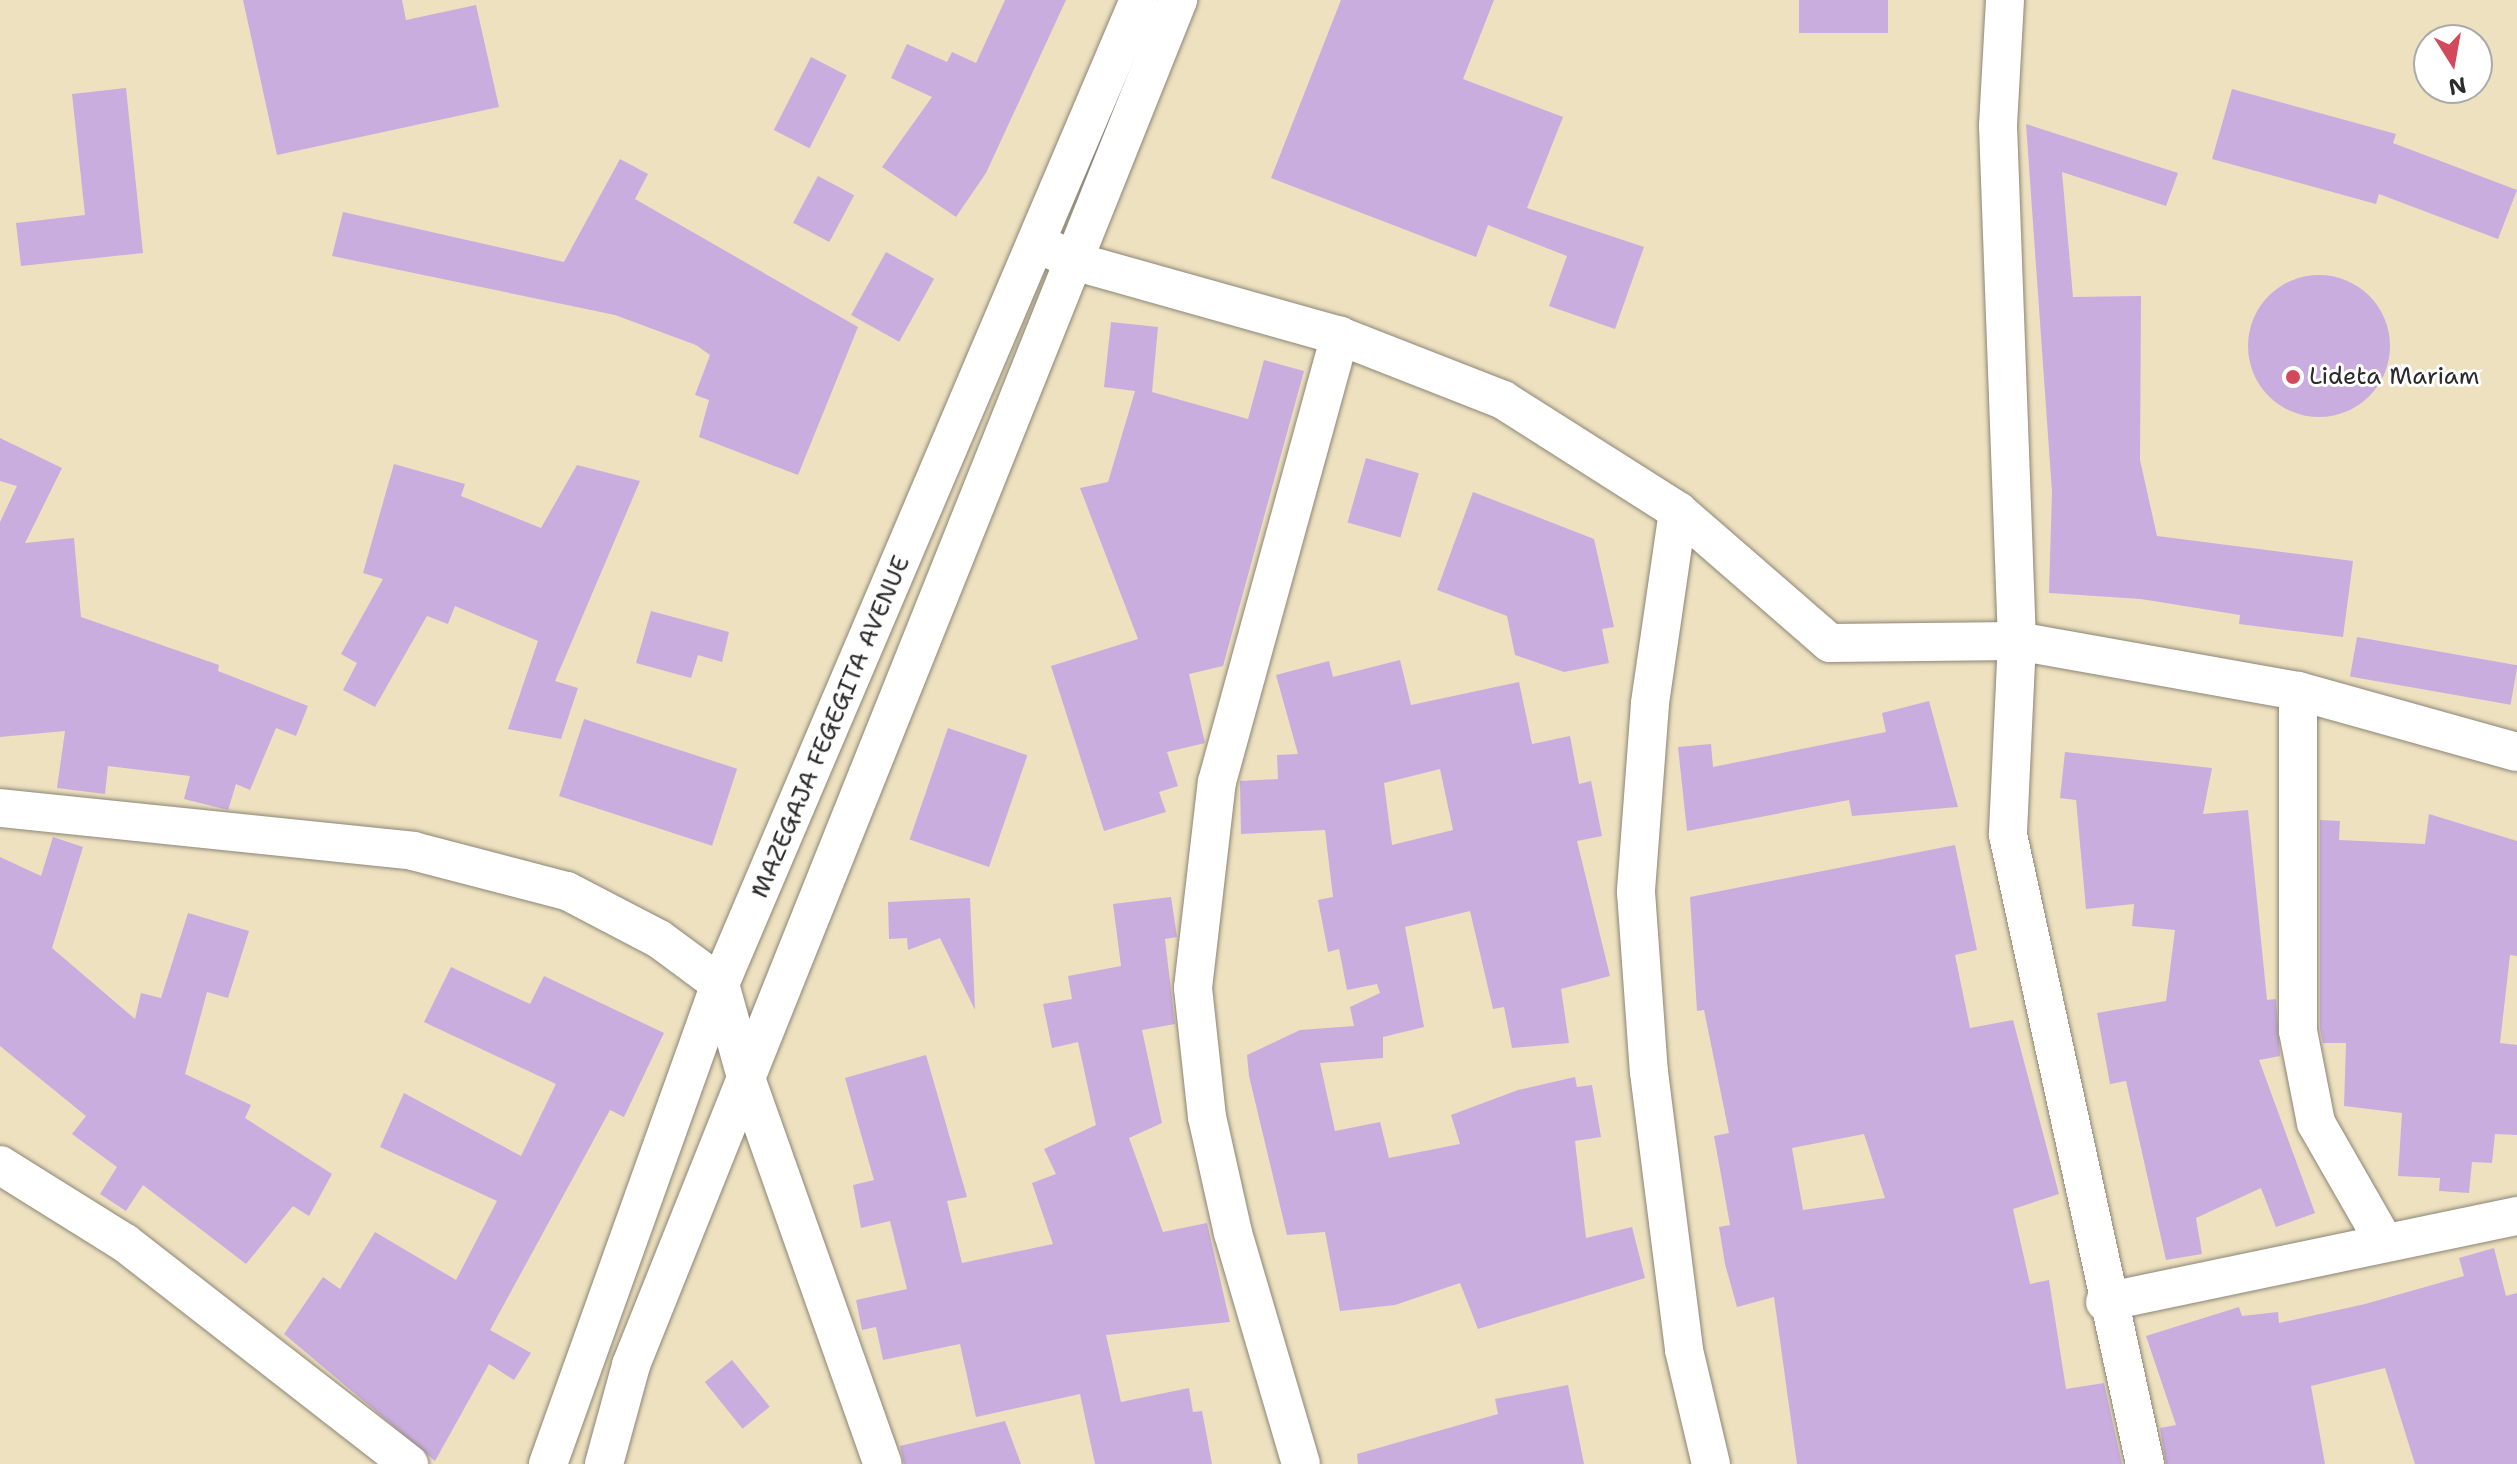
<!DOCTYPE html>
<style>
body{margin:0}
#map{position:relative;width:2517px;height:1464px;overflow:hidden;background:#eee1c0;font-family:"Shantell Sans",sans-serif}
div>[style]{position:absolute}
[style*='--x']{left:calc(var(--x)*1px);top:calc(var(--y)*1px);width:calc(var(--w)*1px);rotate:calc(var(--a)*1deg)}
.building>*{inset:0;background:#c9addf;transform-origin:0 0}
.round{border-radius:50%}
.roads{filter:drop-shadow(0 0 2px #8c8676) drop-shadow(0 0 2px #8c8676)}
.minor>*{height:38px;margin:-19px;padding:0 19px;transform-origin:19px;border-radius:19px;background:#fff}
.dots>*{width:22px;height:22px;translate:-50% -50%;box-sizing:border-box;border:4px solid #fff;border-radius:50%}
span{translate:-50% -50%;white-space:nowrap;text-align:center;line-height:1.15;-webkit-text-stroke:6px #fff;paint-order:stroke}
.poi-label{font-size:24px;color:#2b2b2b}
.left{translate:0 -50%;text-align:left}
.street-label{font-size:24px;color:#2b2b2b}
.north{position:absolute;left:2413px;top:24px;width:80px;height:80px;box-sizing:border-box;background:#fff;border:2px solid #aaa;border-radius:50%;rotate:169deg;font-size:22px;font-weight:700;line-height:32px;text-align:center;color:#2b2b2b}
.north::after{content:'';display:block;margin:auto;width:28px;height:36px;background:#d1495b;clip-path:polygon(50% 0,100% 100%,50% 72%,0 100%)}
</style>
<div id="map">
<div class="building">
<i style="clip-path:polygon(243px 0,402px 0,406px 20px,476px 5px,499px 107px,277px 155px)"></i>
<i style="clip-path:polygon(1005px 0,1066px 0,986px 173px,956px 217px,882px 167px,932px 97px,891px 78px,907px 44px,947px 62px,952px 52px,976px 63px)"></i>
<i style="clip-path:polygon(1341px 0,1494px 0,1463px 79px,1563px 117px,1527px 208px,1644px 247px,1615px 329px,1549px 306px,1567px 256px,1488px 225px,1476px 257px,1271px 178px)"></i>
<i style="left:1799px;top:0;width:89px;height:33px"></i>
<i style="left:811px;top:57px;width:40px;height:82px;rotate:27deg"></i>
<i style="clip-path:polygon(126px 88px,143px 253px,21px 266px,16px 223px,85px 215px,72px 94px)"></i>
<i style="clip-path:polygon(2232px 89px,2396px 134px,2393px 143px,2517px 190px,2498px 239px,2379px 194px,2376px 204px,2212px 159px)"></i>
<i style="clip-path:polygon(2026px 124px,2178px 173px,2166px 206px,2062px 172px,2073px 297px,2141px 296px,2140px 460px,2157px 536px,2353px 561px,2343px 637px,2239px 624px,2240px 615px,2141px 599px,2049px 593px,2052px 492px)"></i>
<i style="clip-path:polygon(620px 159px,648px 174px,635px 199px,858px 327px,798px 475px,699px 437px,709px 400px,695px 395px,710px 355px,696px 345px,615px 315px,332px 256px,343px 212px,564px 262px)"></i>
<i style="left:818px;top:176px;width:41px;height:53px;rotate:28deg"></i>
<i style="left:886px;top:252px;width:55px;height:72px;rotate:29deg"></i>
<i class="round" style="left:2248px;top:275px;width:142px;height:142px"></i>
<i style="clip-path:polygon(1111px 322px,1158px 327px,1152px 392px,1248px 419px,1264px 360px,1304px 371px,1223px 666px,1189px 674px,1205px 743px,1167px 752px,1178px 786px,1159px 792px,1166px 812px,1104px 831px,1051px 666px,1138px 639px,1080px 488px,1108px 482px,1135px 391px,1104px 387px)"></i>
<i style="clip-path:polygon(0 438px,62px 468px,25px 543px,74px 538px,81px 617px,219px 665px,218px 671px,308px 706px,296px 736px,276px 728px,250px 790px,236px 784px,228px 810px,184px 799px,190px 776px,108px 766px,105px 794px,57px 788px,65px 731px,0 737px,0 522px,17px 486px,0 481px)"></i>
<i style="left:1366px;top:458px;width:55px;height:67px;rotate:16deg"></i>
<i style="clip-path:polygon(394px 464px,465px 484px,461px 496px,541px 528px,577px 465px,640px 481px,555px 681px,578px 688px,561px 739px,508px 729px,538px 641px,455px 606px,448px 624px,427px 616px,375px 707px,343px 690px,357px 663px,341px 654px,383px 579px,363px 573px)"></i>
<i style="clip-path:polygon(1473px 492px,1594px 539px,1614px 627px,1602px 629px,1609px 663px,1564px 672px,1515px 655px,1507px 616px,1437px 590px)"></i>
<i style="clip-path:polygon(651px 611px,729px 632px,722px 662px,698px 655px,691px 678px,636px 663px)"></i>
<i style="left:2357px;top:637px;width:163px;height:40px;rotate:10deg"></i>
<i style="clip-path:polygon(evenodd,1400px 660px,1411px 705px,1519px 682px,1532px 744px,1570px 736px,1579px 784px,1591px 781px,1602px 836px,1577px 841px,1610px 976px,1561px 989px,1569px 1043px,1512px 1048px,1504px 1007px,1493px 1009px,1470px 911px,1405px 927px,1424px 1027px,1383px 1037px,1383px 1058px,1320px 1063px,1335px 1131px,1380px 1122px,1389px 1158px,1460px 1144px,1451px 1115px,1518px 1090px,1575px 1077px,1577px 1087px,1592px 1085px,1601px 1137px,1575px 1141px,1586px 1238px,1632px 1227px,1645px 1278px,1478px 1329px,1460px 1283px,1395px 1305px,1340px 1311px,1325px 1232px,1287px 1235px,1249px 1076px,1247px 1055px,1300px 1030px,1354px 1026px,1350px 1007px,1380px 993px,1377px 984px,1347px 990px,1339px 949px,1328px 952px,1318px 900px,1333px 897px,1325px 830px,1241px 834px,1240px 781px,1278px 779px,1277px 755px,1298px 754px,1276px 675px,1329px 661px,1333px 677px,1400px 660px,1440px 769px,1453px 830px,1392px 845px,1384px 783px,1440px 769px)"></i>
<i style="clip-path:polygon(1929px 701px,1958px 807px,1852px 816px,1849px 800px,1687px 831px,1678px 747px,1711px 744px,1713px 767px,1886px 732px,1882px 713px)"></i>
<i style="left:584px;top:719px;width:161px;height:81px;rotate:18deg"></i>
<i style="left:948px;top:728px;width:84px;height:118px;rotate:19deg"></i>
<i style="clip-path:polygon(2065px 752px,2212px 768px,2203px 814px,2248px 810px,2267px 1000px,2276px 999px,2280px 1056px,2259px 1060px,2315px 1213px,2276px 1227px,2261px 1188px,2196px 1218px,2202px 1254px,2166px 1260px,2126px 1081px,2110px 1084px,2097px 1013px,2166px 1001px,2175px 930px,2132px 926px,2134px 904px,2086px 909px,2076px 800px,2060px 798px)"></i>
<i style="clip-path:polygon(2429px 814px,2517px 841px,2517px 956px,2510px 955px,2500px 1043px,2517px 1045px,2517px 1135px,2495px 1134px,2492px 1163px,2472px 1162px,2469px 1193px,2439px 1191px,2440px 1178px,2398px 1176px,2402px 1113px,2344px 1106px,2346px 1043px,2323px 1043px,2320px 1029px,2320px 820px,2340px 821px,2339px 840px,2425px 844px)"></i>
<i style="clip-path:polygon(53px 837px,83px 847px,52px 948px,135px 1019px,141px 993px,161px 998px,188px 913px,249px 931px,228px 998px,207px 992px,185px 1074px,251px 1105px,245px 1118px,332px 1174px,309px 1216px,293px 1206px,246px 1264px,143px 1185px,126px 1211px,100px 1194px,117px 1167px,72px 1134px,86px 1116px,0 1046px,0 857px,41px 876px)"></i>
<i style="clip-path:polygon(evenodd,1955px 845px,1977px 950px,1955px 955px,1970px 1028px,2013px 1020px,2059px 1194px,2013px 1209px,2030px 1284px,2049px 1280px,2066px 1389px,2104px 1383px,2122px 1464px,1797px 1464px,1774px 1297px,1737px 1307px,1725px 1264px,1719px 1227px,1730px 1225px,1714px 1136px,1729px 1133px,1704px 1010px,1697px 1011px,1690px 897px,1955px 845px,1864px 1134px,1885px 1198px,1803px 1210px,1792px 1148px,1864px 1134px)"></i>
<i style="clip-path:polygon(1171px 897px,1177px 937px,1165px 939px,1175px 1024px,1142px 1030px,1162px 1123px,1129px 1138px,1163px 1232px,1207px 1223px,1230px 1322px,1106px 1335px,1121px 1402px,1189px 1388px,1193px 1412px,1202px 1411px,1212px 1464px,1095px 1464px,1080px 1394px,976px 1417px,960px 1344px,883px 1360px,876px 1327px,862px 1330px,856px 1300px,907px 1289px,890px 1221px,861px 1228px,853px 1185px,874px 1180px,845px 1078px,926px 1055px,967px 1197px,947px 1201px,962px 1263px,1053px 1244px,1032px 1183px,1056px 1174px,1044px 1149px,1096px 1125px,1078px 1042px,1052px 1048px,1043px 1004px,1072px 999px,1068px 976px,1121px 966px,1113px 904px)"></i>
<i style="clip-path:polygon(970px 898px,975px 1010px,940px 938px,908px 950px,907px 938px,889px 939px,888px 902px)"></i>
<i style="clip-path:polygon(451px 967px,530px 1004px,544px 976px,664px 1033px,624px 1117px,610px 1110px,490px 1330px,531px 1353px,514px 1380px,489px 1364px,435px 1461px,284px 1334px,323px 1277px,340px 1289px,375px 1232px,456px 1280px,497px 1201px,380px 1147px,404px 1093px,521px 1156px,556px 1084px,424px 1022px)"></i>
<i style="clip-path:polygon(2494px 1248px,2506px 1296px,2517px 1293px,2517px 1464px,2415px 1464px,2385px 1368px,2311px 1386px,2325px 1464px,2166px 1464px,2160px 1428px,2176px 1425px,2146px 1336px,2239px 1307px,2242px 1316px,2278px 1312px,2279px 1323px,2365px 1304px,2464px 1276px,2459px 1258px)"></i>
<i style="left:732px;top:1360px;width:60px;height:35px;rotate:51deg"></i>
<i style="clip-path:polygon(1568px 1385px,1584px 1464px,1358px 1464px,1357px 1454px,1498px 1414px,1495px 1399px)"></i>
<i style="clip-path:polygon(1005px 1421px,1021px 1464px,904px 1464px,900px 1446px)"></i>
</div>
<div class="roads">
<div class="minor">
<i style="--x:2005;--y:0;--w:126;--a:93.2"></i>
<i style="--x:1998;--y:126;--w:515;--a:87.89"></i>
<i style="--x:2017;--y:641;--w:194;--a:92.7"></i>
<i style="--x:2008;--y:835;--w:644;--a:77.71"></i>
<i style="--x:1039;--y:244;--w:42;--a:25.3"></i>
<i style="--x:1077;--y:262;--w:273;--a:15.7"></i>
<i style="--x:1340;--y:336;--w:175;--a:21.4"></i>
<i style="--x:1503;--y:400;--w:207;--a:32.4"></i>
<i style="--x:1678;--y:511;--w:201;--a:41"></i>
<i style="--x:1830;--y:643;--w:187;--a:-0.6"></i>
<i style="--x:2017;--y:641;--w:285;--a:10.1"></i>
<i style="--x:2298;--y:691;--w:227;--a:15.6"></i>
<i style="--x:1678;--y:511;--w:195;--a:98.3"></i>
<i style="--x:1650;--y:704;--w:189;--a:94.3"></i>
<i style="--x:1636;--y:892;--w:180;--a:85.9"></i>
<i style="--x:1649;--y:1072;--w:280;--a:82.8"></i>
<i style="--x:1684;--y:1350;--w:117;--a:76.7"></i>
<i style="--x:2298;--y:691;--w:340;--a:90"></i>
<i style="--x:2298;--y:1031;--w:94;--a:78.9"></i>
<i style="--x:2316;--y:1123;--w:135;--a:60.2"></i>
<i style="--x:0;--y:808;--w:415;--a:5.9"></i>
<i style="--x:413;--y:851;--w:159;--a:14.6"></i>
<i style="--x:567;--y:891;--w:104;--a:27.6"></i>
<i style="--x:659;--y:939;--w:76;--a:36.4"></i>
<i style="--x:720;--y:984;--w:101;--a:74.4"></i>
<i style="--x:747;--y:1081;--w:406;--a:70.5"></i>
<i style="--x:0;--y:1165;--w:147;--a:32"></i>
<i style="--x:125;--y:1243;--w:360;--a:37.9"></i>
<i style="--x:2105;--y:1302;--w:421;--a:-11.8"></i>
<i style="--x:548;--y:1464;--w:510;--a:-70.29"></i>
<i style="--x:720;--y:984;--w:1069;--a:-66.94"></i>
<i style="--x:604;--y:1464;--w:103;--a:-74.7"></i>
<i style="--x:631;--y:1365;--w:1471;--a:-68.16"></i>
<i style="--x:1301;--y:1464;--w:241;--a:-106.4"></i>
<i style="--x:1233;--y:1233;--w:119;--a:-102.6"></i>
<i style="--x:1207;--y:1117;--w:130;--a:-96.2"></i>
<i style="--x:1193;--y:988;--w:207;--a:-83.4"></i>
<i style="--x:1217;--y:782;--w:463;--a:-74.6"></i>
</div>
</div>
<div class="dots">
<i style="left:2293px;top:377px;background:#d1495b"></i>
</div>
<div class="poi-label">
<span class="left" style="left:2309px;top:377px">Lideta Mariam</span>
</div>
<div class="street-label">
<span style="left:831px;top:727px;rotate:-67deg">MAZEGAJA FEGEGITA AVENUE</span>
</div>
<div class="north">N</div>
</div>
